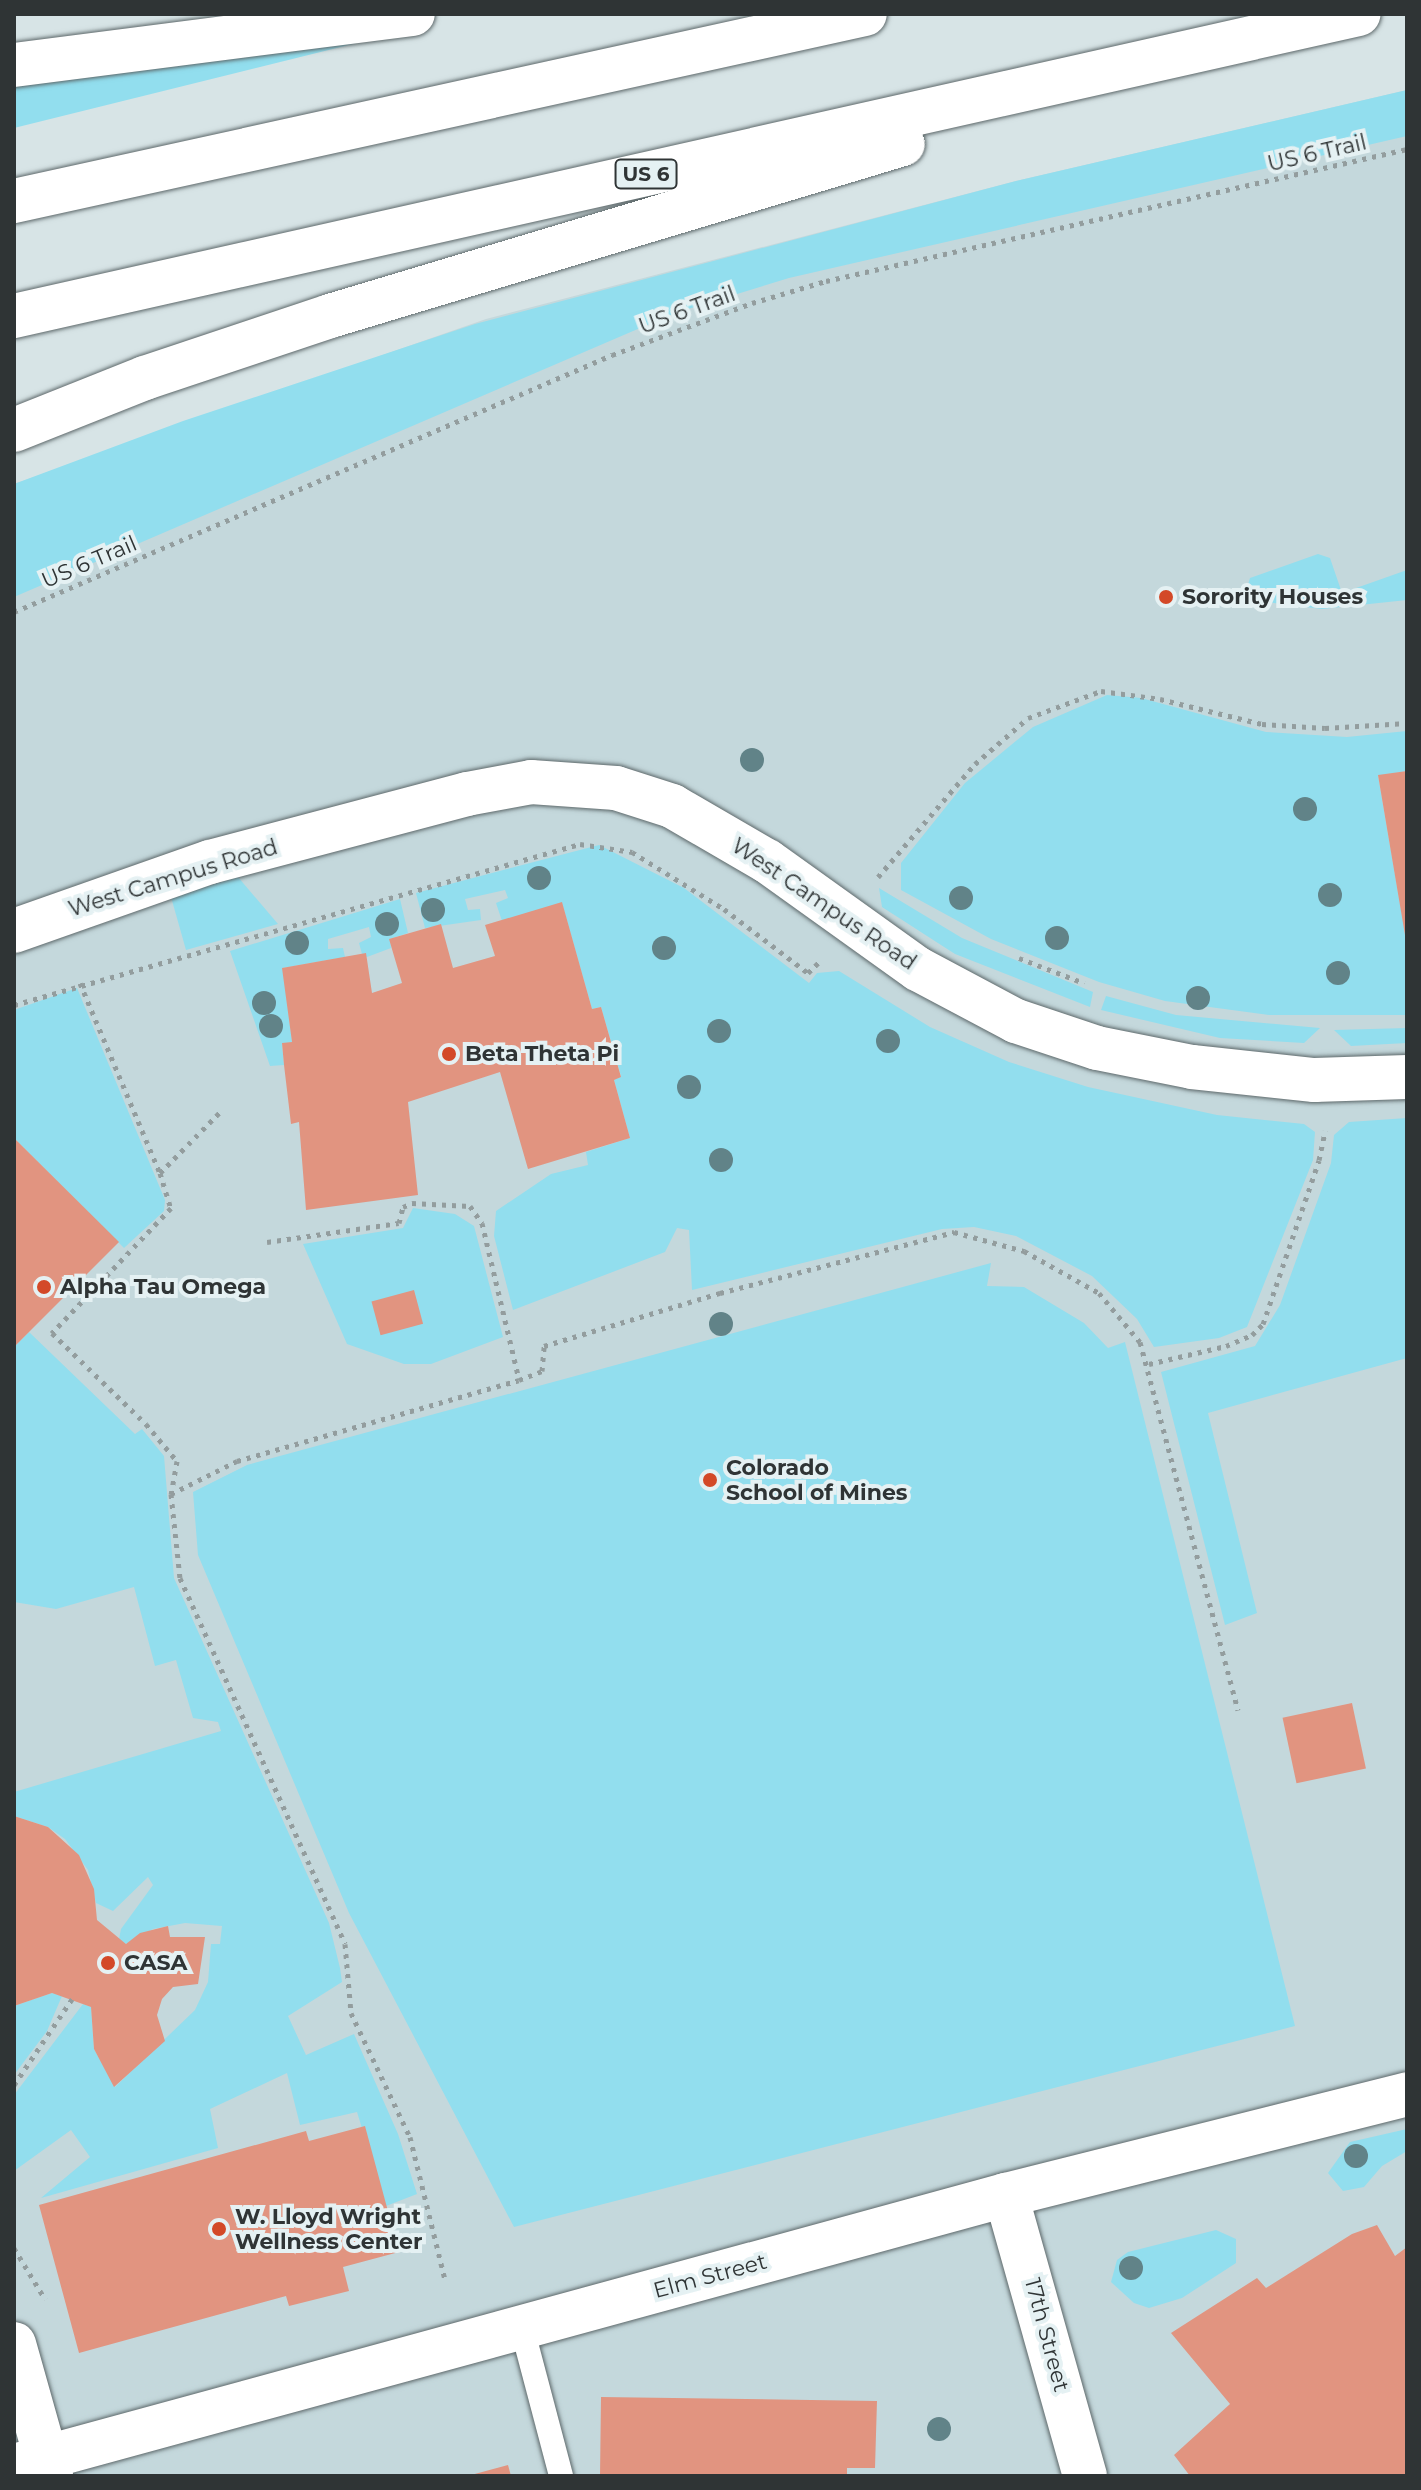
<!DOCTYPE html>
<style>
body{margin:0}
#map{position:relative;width:1421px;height:2490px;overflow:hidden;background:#d7e4e6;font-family:Montserrat,sans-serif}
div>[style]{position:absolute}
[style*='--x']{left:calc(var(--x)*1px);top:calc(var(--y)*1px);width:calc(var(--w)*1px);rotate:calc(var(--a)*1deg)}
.built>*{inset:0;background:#c4d8dc}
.green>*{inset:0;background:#92deee}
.building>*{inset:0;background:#e19480;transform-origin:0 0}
.path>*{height:5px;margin-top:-2.5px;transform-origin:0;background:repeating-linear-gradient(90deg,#939d9e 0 4px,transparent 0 10px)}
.roads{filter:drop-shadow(0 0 2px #5d686a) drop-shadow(0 0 2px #5d686a)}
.lane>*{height:24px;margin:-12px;padding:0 12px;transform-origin:12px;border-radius:12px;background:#fff}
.street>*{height:44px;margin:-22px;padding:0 22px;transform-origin:22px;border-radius:22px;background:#fff}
.highway>*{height:44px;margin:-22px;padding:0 22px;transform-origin:22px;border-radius:22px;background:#fff}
.trees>*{width:24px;height:24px;margin:-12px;border-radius:50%;background:#618388}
.dots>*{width:22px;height:22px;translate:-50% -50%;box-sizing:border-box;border:4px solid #e5f1f3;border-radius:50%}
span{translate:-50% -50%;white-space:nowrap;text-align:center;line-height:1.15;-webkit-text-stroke:8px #e5f1f3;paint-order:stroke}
.shield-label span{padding:2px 6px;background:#e5f1f3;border:2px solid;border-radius:6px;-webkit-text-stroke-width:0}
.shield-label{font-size:20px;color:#2f3435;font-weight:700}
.street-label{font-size:22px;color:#2f3435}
.poi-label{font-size:22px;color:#2f3435;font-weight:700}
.left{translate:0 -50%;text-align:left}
.frame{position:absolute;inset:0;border:16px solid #2f3435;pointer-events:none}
</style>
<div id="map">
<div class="built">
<i style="clip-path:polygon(1407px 90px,1407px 2476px,14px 2476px,14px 484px,486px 319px,1016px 181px)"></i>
</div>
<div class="green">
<i style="clip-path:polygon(373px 39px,14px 128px,14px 84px)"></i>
<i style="clip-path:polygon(1407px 90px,1407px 136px,789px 278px,675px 313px,14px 597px,14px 484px,183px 421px,475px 324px,1016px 181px)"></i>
<i style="clip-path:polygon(1318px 554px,1330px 558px,1342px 593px,1407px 570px,1407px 600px,1322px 609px,1259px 601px,1246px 591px,1250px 578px)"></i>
<i style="clip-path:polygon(1107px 695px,1141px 698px,1266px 732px,1347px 737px,1407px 731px,1407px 771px,1378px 776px,1407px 945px,1407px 1015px,1269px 1015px,1165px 1001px,1099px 982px,991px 939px,901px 890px,901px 863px,965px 783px,1033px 727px)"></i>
<i style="clip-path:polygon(599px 845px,684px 888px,809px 983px,817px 973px,839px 971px,930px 1027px,1009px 1062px,1088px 1087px,1217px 1115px,1304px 1124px,1315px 1132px,1313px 1160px,1247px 1327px,1219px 1338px,1154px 1347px,1137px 1319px,1092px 1276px,1016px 1236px,974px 1227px,942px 1229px,692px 1290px,689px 1230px,677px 1228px,665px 1252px,513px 1310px,494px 1236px,496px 1211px,551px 1174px,588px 1165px,586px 1152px,630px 1138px,614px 1080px,621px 1076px,601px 1007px,592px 1009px,562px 903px,502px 921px,496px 903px,508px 898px,505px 890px,465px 899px,468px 910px,480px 909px,481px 920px,425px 928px,416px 893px)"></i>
<i style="clip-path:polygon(238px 877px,278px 924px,186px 950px,171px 897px)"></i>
<i style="clip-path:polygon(879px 888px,962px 938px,1093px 992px,1090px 1007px,955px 954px,882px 907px)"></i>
<i style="clip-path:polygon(400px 899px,408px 933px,390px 939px,391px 948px,367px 957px,362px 954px,359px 943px,371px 937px,369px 927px,328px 939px,328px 949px,343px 948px,345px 957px,283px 968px,292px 1042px,282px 1044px,284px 1065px,270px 1066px,230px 951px)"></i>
<i style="clip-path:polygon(77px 988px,165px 1200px,164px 1211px,124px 1248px,14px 1138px,14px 1010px)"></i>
<i style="clip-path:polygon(1106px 996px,1176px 1015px,1320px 1028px,1304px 1043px,1220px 1038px,1101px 1010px)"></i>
<i style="clip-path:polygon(1407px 1028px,1407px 1043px,1351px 1046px,1334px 1030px)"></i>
<i style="clip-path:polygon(1407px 1118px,1407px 1358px,1208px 1413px,1257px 1613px,1225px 1625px,1161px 1372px,1255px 1346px,1280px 1305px,1331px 1163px,1334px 1135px,1349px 1122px)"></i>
<i style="clip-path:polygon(413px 1208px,455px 1214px,474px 1226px,503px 1337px,431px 1364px,404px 1364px,347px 1344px,303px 1244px,403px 1228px)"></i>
<i style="clip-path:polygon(991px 1263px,987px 1286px,1024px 1287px,1084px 1323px,1108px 1348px,1125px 1342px,1295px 2026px,514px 2227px,349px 1913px,198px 1555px,193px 1492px,247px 1465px)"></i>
<i style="clip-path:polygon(29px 1332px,135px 1434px,142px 1429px,164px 1456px,174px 1578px,329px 1923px,340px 1968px,342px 1982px,288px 2016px,306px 2055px,354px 2034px,398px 2134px,417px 2194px,386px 2206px,357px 2112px,300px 2125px,287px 2073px,210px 2109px,218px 2148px,41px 2198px,90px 2157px,71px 2130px,14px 2171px,14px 2095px,83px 2004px,91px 2007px,94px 2049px,115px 2087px,195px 2010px,208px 1982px,211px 1944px,220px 1944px,222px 1926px,185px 1923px,153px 1929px,126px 1944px,119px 1939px,121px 1929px,153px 1885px,148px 1877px,113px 1911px,96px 1903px,88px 1870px,65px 1839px,48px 1827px,14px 1816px,14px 1792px,221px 1731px,218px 1722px,193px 1718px,176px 1660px,155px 1666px,134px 1587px,56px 1609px,14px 1602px,14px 1347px)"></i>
<i style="clip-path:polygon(52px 1993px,62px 1996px,47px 2031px,14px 2075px,14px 2006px)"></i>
<i style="clip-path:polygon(1407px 2129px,1407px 2151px,1382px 2166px,1364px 2187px,1343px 2191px,1328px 2173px,1350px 2142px)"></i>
<i style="clip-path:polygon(1216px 2230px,1236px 2239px,1236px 2263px,1182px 2298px,1149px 2308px,1134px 2303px,1111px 2282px,1117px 2260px,1128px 2252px)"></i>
</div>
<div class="building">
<i style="clip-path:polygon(1407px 771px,1407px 935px,1405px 935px,1378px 775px)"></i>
<i style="clip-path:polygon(562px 902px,592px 1009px,601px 1007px,621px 1077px,614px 1080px,630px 1138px,528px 1169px,500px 1072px,408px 1102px,418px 1195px,306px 1210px,299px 1122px,291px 1124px,284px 1065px,282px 1043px,292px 1042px,282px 968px,366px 953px,372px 993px,402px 983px,389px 939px,441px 924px,453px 968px,495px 956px,485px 925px)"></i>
<i style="clip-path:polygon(14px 1138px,119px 1242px,14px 1347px)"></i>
<i style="left:414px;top:1290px;width:35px;height:44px;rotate:75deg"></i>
<i style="left:1352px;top:1703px;width:67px;height:71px;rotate:78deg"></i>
<i style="clip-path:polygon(14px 1816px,48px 1827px,79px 1855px,94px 1889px,97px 1920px,126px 1944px,140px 1933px,168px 1926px,170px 1937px,205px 1937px,198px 1984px,173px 1987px,162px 1999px,157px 2015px,165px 2041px,114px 2087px,94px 2049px,91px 2007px,52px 1993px,14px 2006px)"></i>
<i style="clip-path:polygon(365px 2126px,399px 2252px,343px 2267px,349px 2291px,289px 2306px,286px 2296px,79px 2353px,39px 2205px,306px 2131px,309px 2141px)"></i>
<i style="clip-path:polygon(1377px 2225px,1395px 2256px,1407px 2247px,1407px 2476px,1190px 2476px,1174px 2455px,1230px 2404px,1171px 2333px,1257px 2278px,1266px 2288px,1352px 2234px)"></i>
<i style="clip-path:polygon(601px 2397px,877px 2401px,875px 2468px,847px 2468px,847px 2476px,600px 2476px)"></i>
<i style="clip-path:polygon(508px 2465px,511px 2476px,471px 2476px,471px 2475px)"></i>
</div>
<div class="path">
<i style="--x:14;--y:612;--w:651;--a:-23.26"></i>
<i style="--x:612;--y:355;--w:149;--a:-20.4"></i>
<i style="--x:752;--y:303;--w:77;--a:-16.6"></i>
<i style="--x:826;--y:281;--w:596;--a:-12.8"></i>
<i style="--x:878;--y:877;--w:149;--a:-49.4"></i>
<i style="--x:975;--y:764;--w:70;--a:-41"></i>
<i style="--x:1028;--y:718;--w:78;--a:-20.3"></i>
<i style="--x:1101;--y:691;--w:60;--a:7.7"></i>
<i style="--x:1160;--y:699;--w:105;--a:13.8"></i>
<i style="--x:1262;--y:724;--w:63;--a:3.6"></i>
<i style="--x:1325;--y:728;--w:82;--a:-3.5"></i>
<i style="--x:1019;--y:958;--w:70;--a:21"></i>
<i style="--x:80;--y:983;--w:206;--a:67.2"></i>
<i style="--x:160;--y:1173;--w:86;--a:-45.5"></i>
<i style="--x:14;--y:1005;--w:588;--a:-15.88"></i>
<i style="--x:580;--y:844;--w:53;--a:8.7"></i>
<i style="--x:632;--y:852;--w:108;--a:31.8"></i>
<i style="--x:724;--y:909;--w:106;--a:37.3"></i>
<i style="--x:808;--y:973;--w:16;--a:-45"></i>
<i style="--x:160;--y:1173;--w:37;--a:73"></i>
<i style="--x:171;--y:1208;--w:173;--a:133.6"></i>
<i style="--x:52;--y:1333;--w:131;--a:44.1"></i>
<i style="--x:146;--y:1424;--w:48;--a:50"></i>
<i style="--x:177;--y:1461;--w:34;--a:100"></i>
<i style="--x:171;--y:1494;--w:84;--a:83.9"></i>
<i style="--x:180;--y:1578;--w:401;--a:65.7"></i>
<i style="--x:345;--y:1944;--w:69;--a:85"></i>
<i style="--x:351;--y:2013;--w:137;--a:64.6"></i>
<i style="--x:410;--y:2137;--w:146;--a:76.2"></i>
<i style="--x:267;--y:1242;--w:133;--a:-8.2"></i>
<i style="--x:399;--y:1223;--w:16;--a:-76"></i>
<i style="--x:403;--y:1207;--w:10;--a:-24"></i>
<i style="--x:412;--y:1203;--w:58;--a:3"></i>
<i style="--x:470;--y:1206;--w:21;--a:55"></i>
<i style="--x:482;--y:1223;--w:161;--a:76.7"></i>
<i style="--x:1149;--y:1364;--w:79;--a:-13.2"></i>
<i style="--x:1226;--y:1346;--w:28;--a:-23"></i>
<i style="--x:1252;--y:1335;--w:16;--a:-45"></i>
<i style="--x:1263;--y:1324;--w:173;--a:-71.1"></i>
<i style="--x:1319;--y:1160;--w:30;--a:-78"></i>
<i style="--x:171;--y:1494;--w:74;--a:-26.6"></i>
<i style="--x:237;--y:1461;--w:293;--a:-16"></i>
<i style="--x:519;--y:1380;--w:25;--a:-21"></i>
<i style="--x:542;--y:1371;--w:25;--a:-85"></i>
<i style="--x:544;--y:1346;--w:184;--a:-16.8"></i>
<i style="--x:720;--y:1293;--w:242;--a:-14.6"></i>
<i style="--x:954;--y:1232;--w:73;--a:15.2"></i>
<i style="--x:1024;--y:1251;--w:86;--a:29.2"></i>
<i style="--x:1099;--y:1293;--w:64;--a:50.1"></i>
<i style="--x:1140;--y:1342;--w:381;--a:75.1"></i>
<i style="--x:14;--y:2085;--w:104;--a:-56"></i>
<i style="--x:14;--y:2248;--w:60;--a:58.7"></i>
</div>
<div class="roads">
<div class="lane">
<i style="--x:522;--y:2328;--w:153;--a:75.2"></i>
</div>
<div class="street">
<i style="--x:14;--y:931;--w:208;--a:-19.4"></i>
<i style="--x:210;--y:862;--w:266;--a:-14.8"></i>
<i style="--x:467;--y:794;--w:65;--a:-10.6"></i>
<i style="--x:531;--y:782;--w:85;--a:4"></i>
<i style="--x:616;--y:788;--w:59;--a:17.8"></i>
<i style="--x:672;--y:806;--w:110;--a:30.1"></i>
<i style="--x:767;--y:861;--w:186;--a:35.6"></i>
<i style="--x:918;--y:969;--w:111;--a:28"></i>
<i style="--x:1016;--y:1021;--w:85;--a:18.4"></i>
<i style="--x:1097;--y:1048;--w:97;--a:11.3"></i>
<i style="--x:1192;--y:1067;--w:123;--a:6.1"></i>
<i style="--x:1314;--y:1080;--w:93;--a:-1.8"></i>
<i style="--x:1006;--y:2195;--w:292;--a:74.3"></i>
<i style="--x:14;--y:2344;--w:137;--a:74.3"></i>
<i style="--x:14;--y:2466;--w:1028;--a:-15.28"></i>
<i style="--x:1006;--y:2195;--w:414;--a:-14.1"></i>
</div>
<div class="highway">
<i style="--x:14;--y:65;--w:402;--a:-7.3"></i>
<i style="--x:14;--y:201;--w:871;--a:-12.39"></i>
<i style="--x:14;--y:316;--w:1378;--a:-12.66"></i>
<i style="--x:14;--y:430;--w:141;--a:-21.7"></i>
<i style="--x:145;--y:378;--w:195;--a:-18.5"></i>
<i style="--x:330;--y:316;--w:598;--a:-16.71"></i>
</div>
</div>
<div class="trees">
<i style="left:752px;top:760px"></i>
<i style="left:1305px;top:809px"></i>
<i style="left:539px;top:878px"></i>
<i style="left:1330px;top:895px"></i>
<i style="left:961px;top:898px"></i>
<i style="left:433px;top:910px"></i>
<i style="left:387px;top:924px"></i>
<i style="left:1057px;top:938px"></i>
<i style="left:297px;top:943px"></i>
<i style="left:664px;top:948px"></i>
<i style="left:1338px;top:973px"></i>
<i style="left:1198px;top:998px"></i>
<i style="left:264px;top:1003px"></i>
<i style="left:271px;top:1026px"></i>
<i style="left:719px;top:1031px"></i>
<i style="left:888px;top:1041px"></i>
<i style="left:689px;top:1087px"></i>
<i style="left:721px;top:1160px"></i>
<i style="left:721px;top:1324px"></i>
<i style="left:1356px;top:2156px"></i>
<i style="left:1131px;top:2268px"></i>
<i style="left:939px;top:2429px"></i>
</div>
<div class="dots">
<i style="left:1166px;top:597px;background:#d34928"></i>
<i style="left:449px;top:1054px;background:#d34928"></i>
<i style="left:44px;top:1287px;background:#d34928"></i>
<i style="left:710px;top:1480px;background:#d34928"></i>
<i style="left:108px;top:1963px;background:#d34928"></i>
<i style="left:219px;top:2229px;background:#d34928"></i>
</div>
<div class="shield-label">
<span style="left:646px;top:174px">US 6</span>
</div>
<div class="street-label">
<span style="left:1317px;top:153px;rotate:-13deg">US 6 Trail</span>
<span style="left:687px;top:310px;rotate:-20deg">US 6 Trail</span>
<span style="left:89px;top:562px;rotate:-23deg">US 6 Trail</span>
<span style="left:173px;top:878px;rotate:-17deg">West Campus Road</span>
<span style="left:824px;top:904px;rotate:34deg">West Campus Road</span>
<span style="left:710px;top:2276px;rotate:-15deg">Elm Street</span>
<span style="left:1047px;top:2335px;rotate:75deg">17th Street</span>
</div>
<div class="poi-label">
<span class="left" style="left:1182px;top:597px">Sorority Houses</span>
<span class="left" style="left:465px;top:1054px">Beta Theta Pi</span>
<span class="left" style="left:60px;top:1287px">Alpha Tau Omega</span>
<span class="left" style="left:726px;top:1480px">Colorado<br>School of Mines</span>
<span class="left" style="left:124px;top:1963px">CASA</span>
<span class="left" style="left:235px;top:2229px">W. Lloyd Wright<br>Wellness Center</span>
</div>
<div class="frame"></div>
</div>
